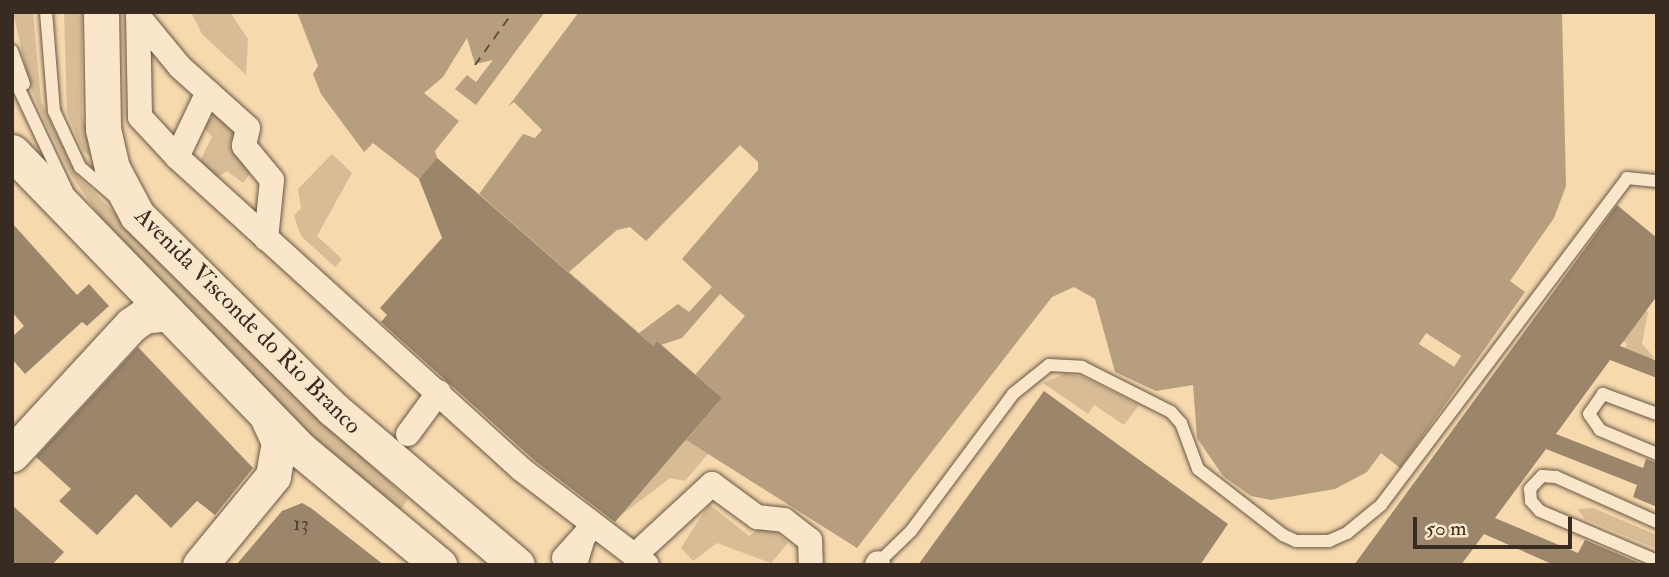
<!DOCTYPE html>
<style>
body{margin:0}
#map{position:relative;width:1669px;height:577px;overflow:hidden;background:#f7d9ae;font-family:"IM FELL Double Pica",serif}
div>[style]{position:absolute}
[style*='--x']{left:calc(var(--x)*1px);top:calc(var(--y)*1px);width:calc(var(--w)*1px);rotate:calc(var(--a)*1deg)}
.green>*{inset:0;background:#d7bc96}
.water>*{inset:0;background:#b69e7e}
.pier>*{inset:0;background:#f7d9ae;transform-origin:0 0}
.ferry>*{height:2px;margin-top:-1px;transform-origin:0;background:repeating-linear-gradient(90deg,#5e4e3e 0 9px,transparent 0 16px)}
.building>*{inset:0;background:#9b866b}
.roads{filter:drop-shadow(0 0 2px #685745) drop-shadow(0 0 2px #685745)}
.lane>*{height:12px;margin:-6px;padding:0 6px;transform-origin:6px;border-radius:6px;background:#fae6ca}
.street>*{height:24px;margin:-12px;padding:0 12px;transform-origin:12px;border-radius:12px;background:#fae6ca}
.secondary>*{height:35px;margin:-17.5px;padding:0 17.5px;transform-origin:17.5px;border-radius:17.5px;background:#fae6ca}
span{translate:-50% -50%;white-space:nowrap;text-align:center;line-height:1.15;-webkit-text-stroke:5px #fae6ca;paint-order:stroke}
.number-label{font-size:21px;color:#514234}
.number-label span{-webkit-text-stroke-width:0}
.street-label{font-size:24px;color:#382c22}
.frame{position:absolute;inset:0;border:14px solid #382c22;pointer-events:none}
.scale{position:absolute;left:1413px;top:517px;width:159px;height:32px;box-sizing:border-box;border:4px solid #382c22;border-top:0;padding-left:9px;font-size:21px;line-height:24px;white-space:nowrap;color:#382c22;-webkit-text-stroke:5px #fae6ca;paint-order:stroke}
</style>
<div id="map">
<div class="green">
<i style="clip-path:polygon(13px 12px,33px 12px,41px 101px,76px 174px,297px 397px,408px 499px,399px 512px,296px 422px,112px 234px,71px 175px,43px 118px,29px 83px)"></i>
<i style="clip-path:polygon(64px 12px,82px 12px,82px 115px,95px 159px,83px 151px,67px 113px)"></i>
<i style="clip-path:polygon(191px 12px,230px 12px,248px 39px,246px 75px,202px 34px)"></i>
<i style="clip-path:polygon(216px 114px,237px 134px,229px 145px,252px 171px,243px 183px,227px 171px,216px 178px,199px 163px,212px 137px,202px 126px)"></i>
<i style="clip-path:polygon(332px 154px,352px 173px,317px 236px,342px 259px,335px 267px,301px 236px,294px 216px,301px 208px,298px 189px)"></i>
<i style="clip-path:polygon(1639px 307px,1648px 312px,1642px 344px,1654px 357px,1651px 362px,1623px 350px,1627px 344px,1618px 338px)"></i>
<i style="clip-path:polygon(1066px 373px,1083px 377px,1139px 405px,1124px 425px,1094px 405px,1088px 414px,1043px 383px)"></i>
<i style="clip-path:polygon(686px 440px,708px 454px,685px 481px,670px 478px,619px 517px)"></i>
<i style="clip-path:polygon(709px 504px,749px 536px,766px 524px,788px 543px,771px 563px,717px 543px,693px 561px,681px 548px)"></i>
<i style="clip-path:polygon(1593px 508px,1657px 535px,1657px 549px,1585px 519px,1577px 509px)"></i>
</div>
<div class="water">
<i style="clip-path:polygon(297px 12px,1562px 12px,1566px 186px,1554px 218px,1510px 281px,1525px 292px,1400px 468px,1381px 453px,1367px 472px,1335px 489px,1271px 500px,1251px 496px,1223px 476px,1197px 438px,1193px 385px,1156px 391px,1115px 372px,1095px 299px,1074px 287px,1052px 297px,857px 548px,686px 440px,722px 398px,657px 341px,653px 346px,438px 158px,419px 179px,373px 143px,364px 152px,321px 94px,313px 74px,318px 66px)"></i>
</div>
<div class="pier">
<i style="clip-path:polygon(545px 12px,579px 12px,508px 107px,514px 102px,542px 130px,535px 138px,523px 134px,479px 194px,437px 158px,435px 151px,459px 121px,424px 93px,443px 77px,467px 38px,475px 64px,493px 60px,476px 82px,467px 75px,455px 89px,476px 105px)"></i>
<i style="clip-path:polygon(740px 145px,758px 162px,758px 170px,682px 259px,712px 287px,689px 312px,678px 304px,639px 333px,569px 272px,617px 230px,630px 227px,646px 241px)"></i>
<i style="clip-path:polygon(720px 294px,745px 316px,695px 375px,661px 345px,682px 338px)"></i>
<i style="left:1426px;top:333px;width:42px;height:13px;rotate:33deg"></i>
</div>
<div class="ferry">
<i style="--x:475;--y:65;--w:65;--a:-54.4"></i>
</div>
<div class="building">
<i style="clip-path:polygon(437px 158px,653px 346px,657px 341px,722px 398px,615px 522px,534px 460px,381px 322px,387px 315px,380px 308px,442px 238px,419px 179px)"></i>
<i style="clip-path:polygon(1617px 205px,1657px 238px,1657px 296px,1620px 346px,1657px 361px,1657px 378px,1610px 360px,1556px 434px,1643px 468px,1646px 459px,1657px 463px,1657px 507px,1633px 497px,1637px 485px,1546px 449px,1495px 518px,1578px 553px,1585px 540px,1644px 565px,1554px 565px,1484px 534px,1461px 565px,1354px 565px)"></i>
<i style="clip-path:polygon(12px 223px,77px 295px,89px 284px,109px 306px,87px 326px,82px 322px,25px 374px,12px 359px,12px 337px,24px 326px,12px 312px)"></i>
<i style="clip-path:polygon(138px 347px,253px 468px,215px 515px,197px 501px,171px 528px,136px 494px,97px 535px,59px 501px,71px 489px,36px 457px)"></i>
<i style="clip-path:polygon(1044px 391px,1228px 524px,1200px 565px,918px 565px)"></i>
<i style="clip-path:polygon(302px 503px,311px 508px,384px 565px,236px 565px,282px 511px)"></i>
<i style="clip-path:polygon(12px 505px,64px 552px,52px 565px,12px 565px)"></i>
</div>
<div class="roads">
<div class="lane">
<i style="--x:46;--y:12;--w:99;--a:85.4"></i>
<i style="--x:54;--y:111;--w:62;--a:65.1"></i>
<i style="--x:80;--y:167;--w:46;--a:40.6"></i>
<i style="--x:12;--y:51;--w:35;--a:70"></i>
<i style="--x:12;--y:74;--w:129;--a:64.8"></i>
<i style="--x:1657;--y:414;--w:58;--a:-159.7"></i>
<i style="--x:1603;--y:394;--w:24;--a:125"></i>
<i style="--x:1589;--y:414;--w:19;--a:55"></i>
<i style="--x:1600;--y:430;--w:62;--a:22.8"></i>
<i style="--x:1657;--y:522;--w:111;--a:-156"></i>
<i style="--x:1556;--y:477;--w:14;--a:-176"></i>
<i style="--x:1542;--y:476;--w:18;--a:133"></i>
<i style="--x:1530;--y:489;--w:12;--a:85"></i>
<i style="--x:1531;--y:501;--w:13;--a:48"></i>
<i style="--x:1540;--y:511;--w:127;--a:23.1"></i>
<i style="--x:878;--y:563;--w:46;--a:-44.1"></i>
<i style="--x:911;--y:531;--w:171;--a:-53.3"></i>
<i style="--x:1013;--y:394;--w:46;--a:-38.9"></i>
<i style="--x:1049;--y:365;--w:33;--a:3"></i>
<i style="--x:1082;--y:367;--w:100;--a:26.8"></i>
<i style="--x:1171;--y:412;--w:15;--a:48"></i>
<i style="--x:1181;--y:423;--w:49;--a:69.7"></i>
<i style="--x:1198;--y:469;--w:108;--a:37.8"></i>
<i style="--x:1283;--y:535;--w:14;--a:25"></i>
<i style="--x:1296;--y:541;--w:33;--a:0"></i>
<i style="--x:1329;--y:541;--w:20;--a:-24"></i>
<i style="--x:1347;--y:533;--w:44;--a:-39.5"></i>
<i style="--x:1381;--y:505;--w:409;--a:-53"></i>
<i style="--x:1627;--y:178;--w:30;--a:6"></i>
<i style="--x:581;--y:565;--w:28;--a:-73"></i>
</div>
<div class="street">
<i style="--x:138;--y:12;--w:105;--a:88.9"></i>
<i style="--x:140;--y:117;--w:54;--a:47.2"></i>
<i style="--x:138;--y:16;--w:66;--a:50.5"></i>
<i style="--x:180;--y:67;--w:91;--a:41.9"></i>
<i style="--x:248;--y:128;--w:18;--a:103"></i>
<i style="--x:244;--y:146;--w:44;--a:50.5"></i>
<i style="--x:272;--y:180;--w:59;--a:95.8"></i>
<i style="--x:208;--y:92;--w:72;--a:115.5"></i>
<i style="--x:177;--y:157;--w:464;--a:42.2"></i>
<i style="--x:521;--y:469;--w:158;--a:37.3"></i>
<i style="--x:408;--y:434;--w:52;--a:-53.6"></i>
<i style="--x:634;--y:556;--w:106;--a:-42.7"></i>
<i style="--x:712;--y:484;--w:56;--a:36.3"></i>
<i style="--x:757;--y:517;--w:27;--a:6"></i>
<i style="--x:784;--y:520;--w:33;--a:38"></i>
<i style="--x:810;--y:540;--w:25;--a:88"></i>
<i style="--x:564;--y:558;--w:42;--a:-47.9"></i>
<i style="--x:877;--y:565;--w:2;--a:-63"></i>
</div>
<div class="secondary">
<i style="--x:101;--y:12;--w:117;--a:89"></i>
<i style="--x:103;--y:129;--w:40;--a:77"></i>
<i style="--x:112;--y:168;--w:53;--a:62"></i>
<i style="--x:137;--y:215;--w:276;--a:44.7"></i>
<i style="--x:333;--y:409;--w:241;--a:40.3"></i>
<i style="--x:12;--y:152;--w:415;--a:45.9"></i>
<i style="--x:301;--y:450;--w:180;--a:39.8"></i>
<i style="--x:12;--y:454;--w:176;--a:-47.3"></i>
<i style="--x:131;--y:325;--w:16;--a:-35"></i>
<i style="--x:144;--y:316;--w:24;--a:-7"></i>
<i style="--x:200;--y:565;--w:115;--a:-50.6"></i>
<i style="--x:273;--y:476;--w:35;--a:-80"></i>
<i style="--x:279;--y:442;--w:29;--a:-115"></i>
</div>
</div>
<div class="number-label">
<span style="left:301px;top:524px">13</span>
</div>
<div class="street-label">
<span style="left:248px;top:321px;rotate:45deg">Avenida Visconde do Rio Branco</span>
</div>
<div class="frame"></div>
<div class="scale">50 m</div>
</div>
